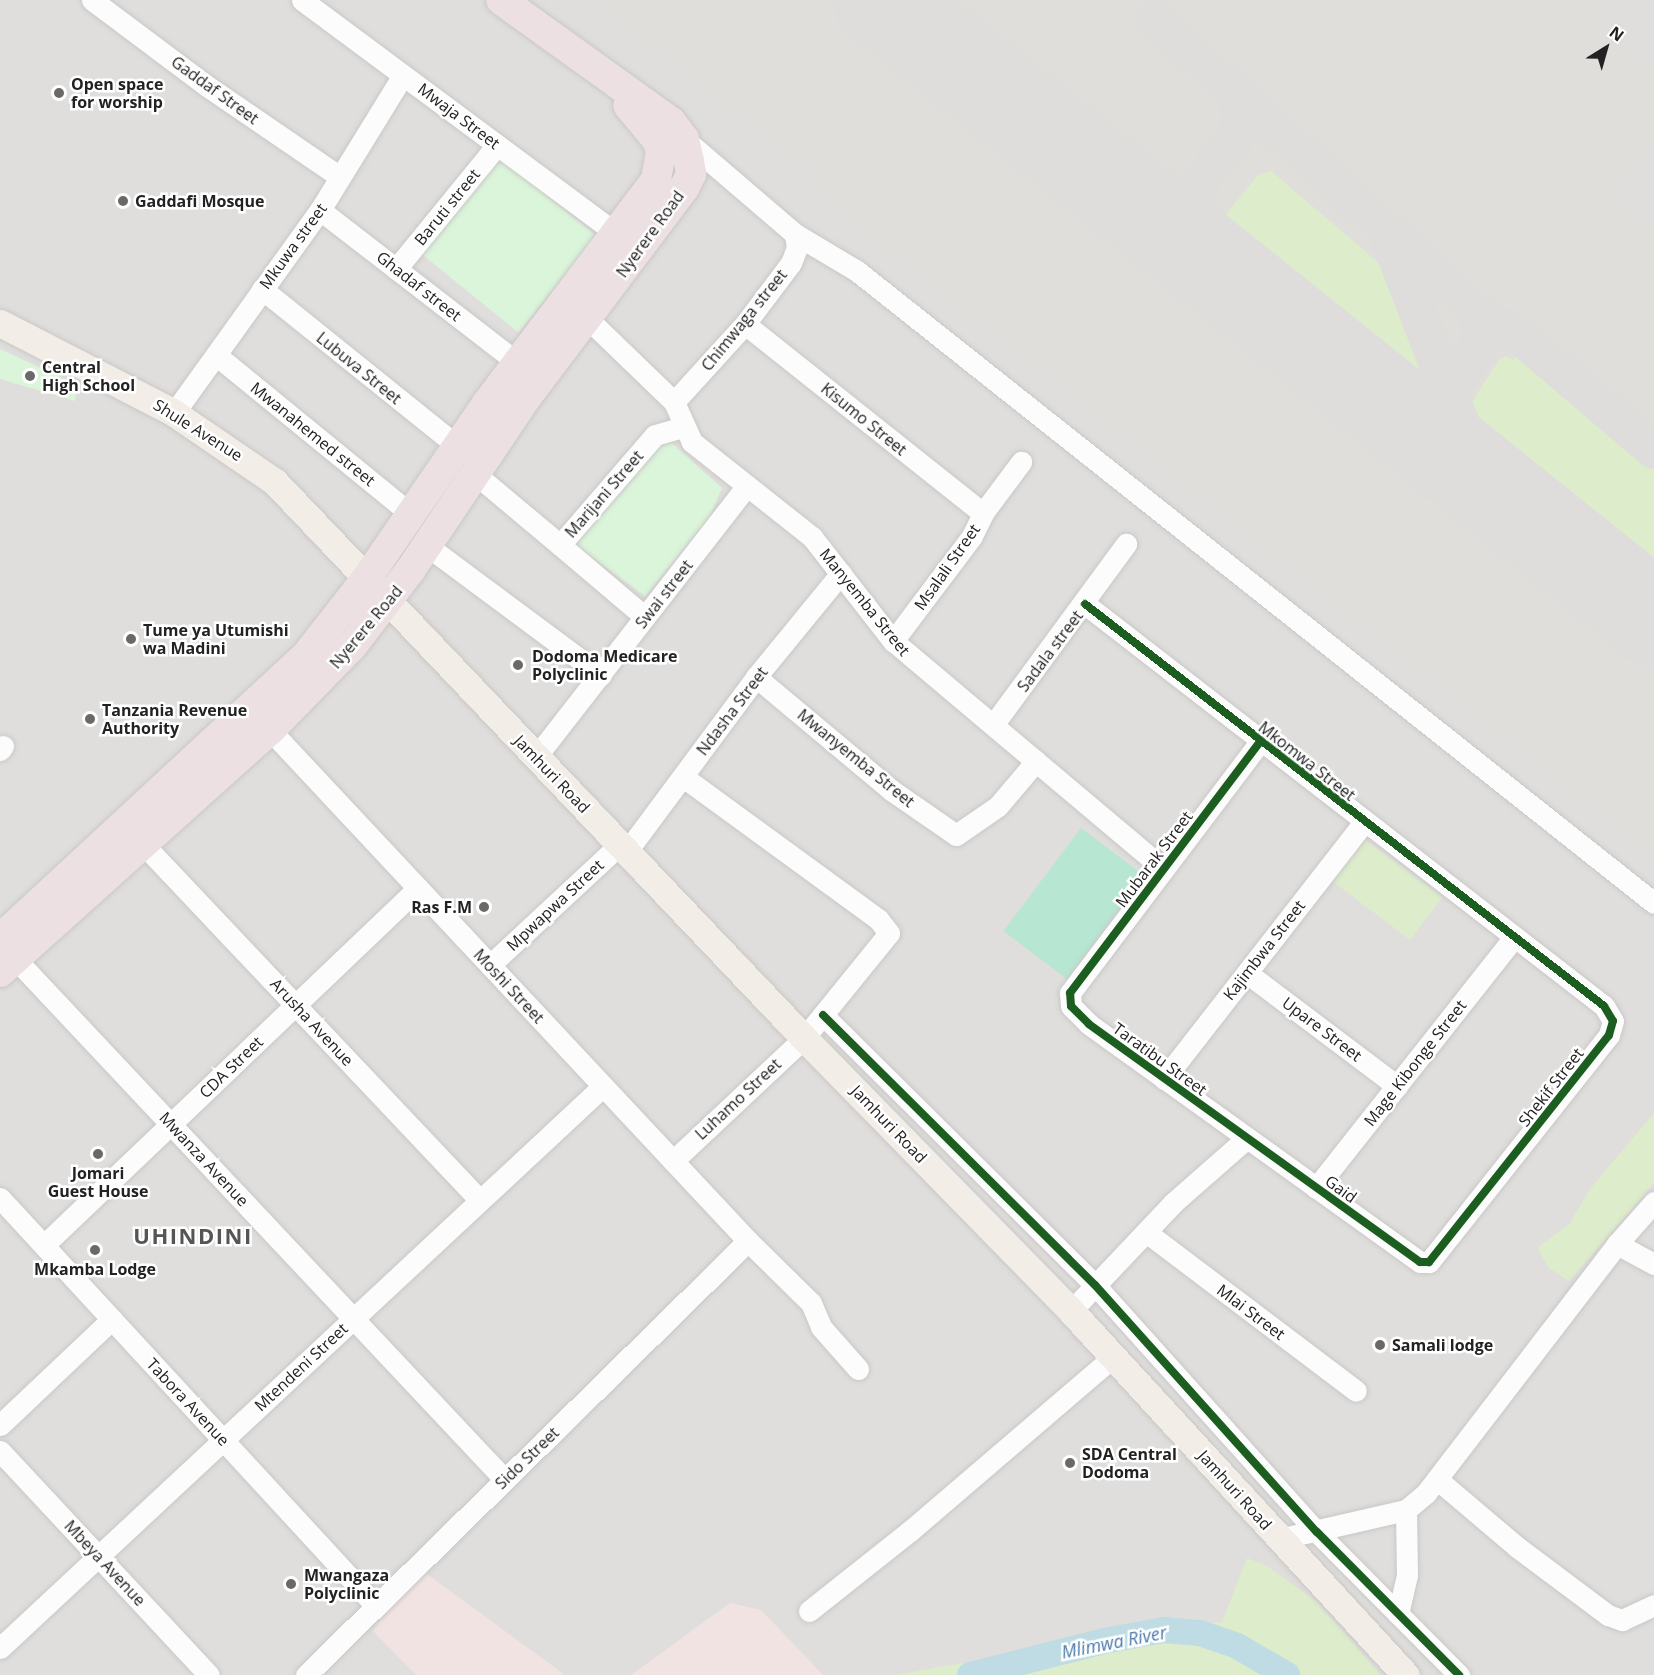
<!DOCTYPE html>
<style>
body{margin:0}
#map{position:relative;width:1654px;height:1675px;overflow:hidden;background:#f0eeeb;font-family:"Open Sans",sans-serif}
div>[style]{position:absolute}
[style*='--x']{left:calc(var(--x)*1px);top:calc(var(--y)*1px);width:calc(var(--w)*1px);rotate:calc(var(--a)*1deg)}
.residential>*{inset:0;background:#dfdedc;transform-origin:0 0}
.commercial>*{inset:0;background:#f1e3e1}
.airport>*{inset:0;background:#e0deda}
.grass>*{inset:0;background:#ddeccb;transform-origin:0 0}
.park>*{inset:0;background:#daf5da;transform-origin:0 0}
.pitch>*{inset:0;background:#b7e6d2;transform-origin:0 0}
.river>*{height:26px;margin:-13px;padding:0 13px;transform-origin:13px;border-radius:13px;background:#bfdbe3}
.taxiway>*{height:38px;margin:-19px;padding:0 19px;transform-origin:19px;border-radius:19px;background:#dedddc}
.runway>*{height:96px;margin:-48px;padding:0 48px;transform-origin:48px;border-radius:48px;background:#dedddc}
.roads{filter:drop-shadow(0 0 2px #c9c8c7) drop-shadow(0 0 2px #c9c8c7)}
.minor>*{height:21px;margin:-10.5px;padding:0 10.5px;transform-origin:10.5px;border-radius:10.5px;background:#fdfcfc}
.major>*{height:27px;margin:-13.5px;padding:0 13.5px;transform-origin:13.5px;border-radius:13.5px;background:#f3ede7}
.highway>*{height:30px;margin:-15px;padding:0 15px;transform-origin:15px;border-radius:15px;background:#ece0e2}
.cycleway>*{height:8px;margin:-4px;padding:0 4px;transform-origin:4px;border-radius:4px;background:#1b5e20}
.dots>*{width:16px;height:16px;translate:-50% -50%;box-sizing:border-box;border:3px solid #fff;border-radius:50%}
span{translate:-50% -50%;white-space:nowrap;text-align:center;line-height:1.15;-webkit-text-stroke:5px #fff;paint-order:stroke}
.poi-label{font-size:16px;color:#222;font-weight:700}
.left{translate:0 -50%;text-align:left}
.right{translate:-100% -50%;text-align:right}
.street-label{font-size:16px;color:#222}
.water-label{font-size:18px;color:#4a7aab;font-style:italic}
.district-label{font-size:22px;color:#555;font-weight:700;letter-spacing:1.5px}
.north{position:absolute;left:1576px;top:18px;width:60px;height:60px;-webkit-text-stroke:4px #fff;paint-order:stroke;rotate:37deg;font-size:16px;font-weight:700;line-height:24px;text-align:center;color:#222}
.north::after{content:'';display:block;margin:auto;width:21px;height:27px;background:#222;clip-path:polygon(50% 0,100% 100%,50% 72%,0 100%)}
</style>
<div id="map">
<div class="residential">
<i style="left:0;top:0;width:1654px;height:1675px"></i>
</div>
<div class="commercial">
<i style="clip-path:polygon(420px 1569px,565px 1675px,416px 1675px,373px 1631px)"></i>
<i style="clip-path:polygon(730px 1603px,761px 1610px,823px 1675px,631px 1675px)"></i>
</div>
<div class="airport">
<i style="clip-path:polygon(593px 0,1598px 0,1613px 12px,1600px 31px,1654px 75px,1654px 138px,1610px 198px,1654px 233px,1654px 855px,810px 186px,819px 174px)"></i>
</div>
<div class="grass">
<i style="clip-path:polygon(1271px 171px,1379px 263px,1422px 364px,1414px 375px,1406px 377px,1228px 233px,1227px 213px,1258px 175px)"></i>
<i style="clip-path:polygon(1520px 351px,1654px 467px,1654px 574px,1488px 438px,1471px 403px,1499px 360px,1506px 356px,1513px 360px)"></i>
<i style="left:1363px;top:838px;width:99px;height:53px;rotate:37deg"></i>
<i style="clip-path:polygon(1654px 1113px,1654px 1183px,1569px 1281px,1549px 1268px,1537px 1248px,1569px 1224px,1590px 1189px)"></i>
<i style="clip-path:polygon(1247px 1558px,1267px 1566px,1317px 1602px,1381px 1675px,895px 1675px,1003px 1656px,1079px 1637px,1222px 1622px)"></i>
</div>
<div class="park">
<i style="left:500px;top:158px;width:124px;height:124px;rotate:39deg"></i>
<i style="clip-path:polygon(0 349px,77px 385px,75px 401px,0 379px)"></i>
<i style="clip-path:polygon(664px 436px,722px 488px,709px 518px,645px 596px,572px 542px)"></i>
</div>
<div class="pitch">
<i style="left:1081px;top:828px;width:80px;height:129px;rotate:37deg"></i>
</div>
<div class="river">
<i style="--x:970;--y:1675;--w:138;--a:-14.2"></i>
<i style="--x:1104;--y:1641;--w:61;--a:-10.4"></i>
<i style="--x:1164;--y:1630;--w:36;--a:5"></i>
<i style="--x:1200;--y:1633;--w:39;--a:19"></i>
<i style="--x:1237;--y:1646;--w:58;--a:30.1"></i>
</div>
<div class="taxiway">
<i style="--x:1154;--y:19;--w:440;--a:42.2"></i>
<i style="--x:1480;--y:315;--w:53;--a:29.5"></i>
<i style="--x:1526;--y:341;--w:168;--a:40.4"></i>
<i style="--x:1141;--y:207;--w:20;--a:3"></i>
<i style="--x:1161;--y:208;--w:25;--a:-27"></i>
<i style="--x:1183;--y:240;--w:17;--a:-118"></i>
<i style="--x:1175;--y:225;--w:15;--a:-90"></i>
<i style="--x:1175;--y:210;--w:84;--a:-49.3"></i>
<i style="--x:1230;--y:146;--w:24;--a:-62"></i>
<i style="--x:1241;--y:125;--w:25;--a:-95"></i>
<i style="--x:1239;--y:100;--w:12;--a:-125"></i>
<i style="--x:1390;--y:240;--w:234;--a:68.9"></i>
<i style="--x:1474;--y:458;--w:37;--a:57"></i>
<i style="--x:1400;--y:413;--w:27;--a:-4"></i>
<i style="--x:1427;--y:411;--w:29;--a:-56"></i>
<i style="--x:1436;--y:443;--w:28;--a:-98"></i>
<i style="--x:1432;--y:415;--w:88;--a:-56.1"></i>
<i style="--x:1481;--y:342;--w:25;--a:-95"></i>
<i style="--x:1479;--y:317;--w:13;--a:-129"></i>
</div>
<div class="runway">
<i style="--x:881;--y:0;--w:990;--a:38.69"></i>
</div>
<div class="roads">
<div class="minor">
<i style="--x:92;--y:0;--w:144;--a:36.8"></i>
<i style="--x:207;--y:86;--w:161;--a:34.4"></i>
<i style="--x:302;--y:0;--w:391;--a:36.6"></i>
<i style="--x:320;--y:210;--w:249;--a:37.7"></i>
<i style="--x:795;--y:234;--w:72;--a:30.8"></i>
<i style="--x:857;--y:271;--w:1017;--a:38.41"></i>
<i style="--x:396;--y:269;--w:160;--a:-50.8"></i>
<i style="--x:262;--y:289;--w:250;--a:38.8"></i>
<i style="--x:587;--y:318;--w:121;--a:44"></i>
<i style="--x:674;--y:402;--w:44;--a:65.8"></i>
<i style="--x:692;--y:442;--w:153;--a:38.4"></i>
<i style="--x:812;--y:537;--w:132;--a:52.1"></i>
<i style="--x:893;--y:641;--w:354;--a:40.1"></i>
<i style="--x:745;--y:324;--w:304;--a:38.5"></i>
<i style="--x:216;--y:355;--w:252;--a:39.2"></i>
<i style="--x:674;--y:402;--w:105;--a:-47.7"></i>
<i style="--x:745;--y:324;--w:76;--a:-53"></i>
<i style="--x:791;--y:263;--w:17;--a:-69"></i>
<i style="--x:797;--y:247;--w:13;--a:-99"></i>
<i style="--x:795;--y:234;--w:146;--a:-139.4"></i>
<i style="--x:174;--y:413;--w:250;--a:-54.3"></i>
<i style="--x:320;--y:210;--w:158;--a:-58.4"></i>
<i style="--x:474;--y:473;--w:112;--a:39.9"></i>
<i style="--x:560;--y:545;--w:145;--a:-49.2"></i>
<i style="--x:655;--y:435;--w:29;--a:-16"></i>
<i style="--x:426;--y:545;--w:218;--a:36.6"></i>
<i style="--x:560;--y:545;--w:111;--a:40.3"></i>
<i style="--x:1085;--y:604;--w:656;--a:37.76"></i>
<i style="--x:1604;--y:1006;--w:17;--a:59"></i>
<i style="--x:1613;--y:1021;--w:15;--a:106"></i>
<i style="--x:1609;--y:1035;--w:290;--a:128.4"></i>
<i style="--x:1429;--y:1262;--w:9;--a:180"></i>
<i style="--x:1420;--y:1262;--w:408;--a:-144.3"></i>
<i style="--x:1089;--y:1024;--w:25;--a:-135"></i>
<i style="--x:1071;--y:1006;--w:13;--a:-94"></i>
<i style="--x:1070;--y:993;--w:315;--a:-52.9"></i>
<i style="--x:893;--y:641;--w:131;--a:-53"></i>
<i style="--x:972;--y:536;--w:25;--a:-64"></i>
<i style="--x:983;--y:513;--w:64;--a:-53.3"></i>
<i style="--x:756;--y:677;--w:176;--a:39.9"></i>
<i style="--x:891;--y:790;--w:79;--a:34.7"></i>
<i style="--x:956;--y:835;--w:51;--a:-34.6"></i>
<i style="--x:998;--y:806;--w:59;--a:-49.8"></i>
<i style="--x:993;--y:725;--w:225;--a:-53.7"></i>
<i style="--x:270;--y:730;--w:700;--a:46.91"></i>
<i style="--x:748;--y:1241;--w:88;--a:44.5"></i>
<i style="--x:811;--y:1303;--w:26;--a:67"></i>
<i style="--x:821;--y:1327;--w:56;--a:48.6"></i>
<i style="--x:0;--y:750;--w:5;--a:-53"></i>
<i style="--x:535;--y:758;--w:345;--a:-52.1"></i>
<i style="--x:143;--y:844;--w:490;--a:46.6"></i>
<i style="--x:627;--y:851;--w:217;--a:-53.4"></i>
<i style="--x:756;--y:677;--w:134;--a:-50.7"></i>
<i style="--x:7;--y:950;--w:727;--a:46.78"></i>
<i style="--x:490;--y:965;--w:178;--a:-42.9"></i>
<i style="--x:1247;--y:973;--w:188;--a:37"></i>
<i style="--x:823;--y:1015;--w:383;--a:44.8"></i>
<i style="--x:1095;--y:1285;--w:332;--a:48.1"></i>
<i style="--x:1317;--y:1532;--w:202;--a:45.2"></i>
<i style="--x:1164;--y:1079;--w:326;--a:-52.1"></i>
<i style="--x:673;--y:1161;--w:180;--a:-43.2"></i>
<i style="--x:804;--y:1038;--w:135;--a:-51"></i>
<i style="--x:889;--y:933;--w:18;--a:-128"></i>
<i style="--x:878;--y:919;--w:241;--a:-143.9"></i>
<i style="--x:1316;--y:1188;--w:320;--a:-51.7"></i>
<i style="--x:0;--y:1198;--w:555;--a:47.34"></i>
<i style="--x:1146;--y:1232;--w:263;--a:37.1"></i>
<i style="--x:1617;--y:1244;--w:42;--a:28.4"></i>
<i style="--x:44;--y:1245;--w:517;--a:-43.67"></i>
<i style="--x:1071;--y:1311;--w:149;--a:-46.6"></i>
<i style="--x:1173;--y:1203;--w:98;--a:-41.3"></i>
<i style="--x:0;--y:1425;--w:154;--a:-43.4"></i>
<i style="--x:0;--y:1451;--w:306;--a:47"></i>
<i style="--x:1438;--y:1480;--w:104;--a:40.3"></i>
<i style="--x:1517;--y:1547;--w:114;--a:36.8"></i>
<i style="--x:1608;--y:1615;--w:15;--a:20"></i>
<i style="--x:1622;--y:1620;--w:35;--a:-25"></i>
<i style="--x:1279;--y:1539;--w:130;--a:-12.9"></i>
<i style="--x:1406;--y:1510;--w:26;--a:-40"></i>
<i style="--x:1426;--y:1493;--w:314;--a:-52.5"></i>
<i style="--x:1617;--y:1244;--w:56;--a:-48.6"></i>
<i style="--x:809;--y:1611;--w:129;--a:-38.4"></i>
<i style="--x:910;--y:1531;--w:269;--a:-40.6"></i>
<i style="--x:1398;--y:1614;--w:40;--a:-77"></i>
<i style="--x:1407;--y:1575;--w:65;--a:-90.9"></i>
<i style="--x:0;--y:1648;--w:824;--a:-42.98"></i>
<i style="--x:306;--y:1675;--w:619;--a:-44.48"></i>
</div>
<div class="major">
<i style="--x:0;--y:323;--w:196;--a:27.3"></i>
<i style="--x:174;--y:413;--w:122;--a:34.3"></i>
<i style="--x:275;--y:482;--w:767;--a:46.43"></i>
<i style="--x:804;--y:1038;--w:382;--a:45.6"></i>
<i style="--x:1071;--y:1311;--w:495;--a:47.4"></i>
</div>
<div class="highway">
<i style="--x:0;--y:939;--w:417;--a:-42.8"></i>
<i style="--x:306;--y:656;--w:99;--a:-52"></i>
<i style="--x:367;--y:578;--w:214;--a:-55.5"></i>
<i style="--x:488;--y:402;--w:278;--a:-52.9"></i>
<i style="--x:656;--y:180;--w:28;--a:-80"></i>
<i style="--x:661;--y:152;--w:13;--a:-108"></i>
<i style="--x:657;--y:140;--w:45;--a:-129.6"></i>
<i style="--x:0;--y:972;--w:363;--a:-41.9"></i>
<i style="--x:270;--y:730;--w:117;--a:-45.7"></i>
<i style="--x:352;--y:646;--w:97;--a:-52.5"></i>
<i style="--x:411;--y:569;--w:206;--a:-56.1"></i>
<i style="--x:526;--y:398;--w:263;--a:-53"></i>
<i style="--x:684;--y:188;--w:16;--a:-63"></i>
<i style="--x:691;--y:174;--w:13;--a:-99"></i>
<i style="--x:689;--y:161;--w:23;--a:-103"></i>
<i style="--x:684;--y:139;--w:21;--a:-127"></i>
<i style="--x:671;--y:122;--w:209;--a:-144.3"></i>
</div>
</div>
<div class="cycleway">
<i style="--x:1085;--y:604;--w:656;--a:37.76"></i>
<i style="--x:1604;--y:1006;--w:17;--a:59"></i>
<i style="--x:1613;--y:1021;--w:15;--a:106"></i>
<i style="--x:1609;--y:1035;--w:290;--a:128.4"></i>
<i style="--x:1429;--y:1262;--w:9;--a:180"></i>
<i style="--x:1420;--y:1262;--w:408;--a:-144.3"></i>
<i style="--x:1089;--y:1024;--w:25;--a:-135"></i>
<i style="--x:1071;--y:1006;--w:13;--a:-94"></i>
<i style="--x:1070;--y:993;--w:315;--a:-52.9"></i>
<i style="--x:823;--y:1015;--w:383;--a:44.8"></i>
<i style="--x:1095;--y:1285;--w:332;--a:48.1"></i>
<i style="--x:1317;--y:1532;--w:202;--a:45.2"></i>
</div>
<div class="dots">
<i style="left:59px;top:93px;background:#6a6968"></i>
<i style="left:123px;top:201px;background:#6a6968"></i>
<i style="left:30px;top:376px;background:#6a6968"></i>
<i style="left:131px;top:639px;background:#6a6968"></i>
<i style="left:518px;top:665px;background:#6a6968"></i>
<i style="left:90px;top:719px;background:#6a6968"></i>
<i style="left:484px;top:907px;background:#6a6968"></i>
<i style="left:98px;top:1154px;background:#6a6968"></i>
<i style="left:95px;top:1250px;background:#6a6968"></i>
<i style="left:1380px;top:1345px;background:#6a6968"></i>
<i style="left:1070px;top:1463px;background:#6a6968"></i>
<i style="left:291px;top:1584px;background:#6a6968"></i>
</div>
<div class="poi-label">
<span class="left" style="left:71px;top:93px">Open space<br>for worship</span>
<span class="left" style="left:135px;top:201px">Gaddafi Mosque</span>
<span class="left" style="left:42px;top:376px">Central<br>High School</span>
<span class="left" style="left:143px;top:639px">Tume ya Utumishi<br>wa Madini</span>
<span class="left" style="left:532px;top:665px">Dodoma Medicare<br>Polyclinic</span>
<span class="left" style="left:102px;top:719px">Tanzania Revenue<br>Authority</span>
<span class="right" style="left:472px;top:907px">Ras F.M</span>
<span style="left:98px;top:1182px">Jomari<br>Guest House</span>
<span style="left:95px;top:1269px">Mkamba Lodge</span>
<span class="left" style="left:1392px;top:1345px">Samali lodge</span>
<span class="left" style="left:1082px;top:1463px">SDA Central<br>Dodoma</span>
<span class="left" style="left:304px;top:1584px">Mwangaza<br>Polyclinic</span>
</div>
<div class="street-label">
<span style="left:215px;top:90px;rotate:36deg">Gaddaf Street</span>
<span style="left:459px;top:116px;rotate:37deg">Mwaja Street</span>
<span style="left:447px;top:207px;rotate:-51deg">Baruti street</span>
<span style="left:650px;top:234px;rotate:-54deg">Nyerere Road</span>
<span style="left:293px;top:246px;rotate:-54deg">Mkuwa street</span>
<span style="left:419px;top:286px;rotate:38deg">Ghadaf street</span>
<span style="left:744px;top:320px;rotate:-51deg">Chimwaga street</span>
<span style="left:359px;top:368px;rotate:39deg">Lubuva Street</span>
<span style="left:864px;top:419px;rotate:39deg">Kisumo Street</span>
<span style="left:198px;top:430px;rotate:32deg">Shule Avenue</span>
<span style="left:313px;top:434px;rotate:39deg">Mwanahemed street</span>
<span style="left:604px;top:494px;rotate:-49deg">Marijani Street</span>
<span style="left:947px;top:567px;rotate:-55deg">Msalali Street</span>
<span style="left:664px;top:594px;rotate:-52deg">Swai street</span>
<span style="left:865px;top:602px;rotate:51deg">Manyemba Street</span>
<span style="left:366px;top:627px;rotate:-50deg">Nyerere Road</span>
<span style="left:1050px;top:651px;rotate:-53deg">Sadala street</span>
<span style="left:732px;top:711px;rotate:-53deg">Ndasha Street</span>
<span style="left:856px;top:758px;rotate:39deg">Mwanyemba Street</span>
<span style="left:1307px;top:761px;rotate:38deg">Mkomwa Street</span>
<span style="left:552px;top:774px;rotate:46deg">Jamhuri Road</span>
<span style="left:1154px;top:859px;rotate:-53deg">Mubarak Street</span>
<span style="left:555px;top:905px;rotate:-43deg">Mpwapwa Street</span>
<span style="left:1264px;top:950px;rotate:-52deg">Kajimbwa Street</span>
<span style="left:509px;top:986px;rotate:47deg">Moshi Street</span>
<span style="left:312px;top:1022px;rotate:47deg">Arusha Avenue</span>
<span style="left:1322px;top:1029px;rotate:37deg">Upare Street</span>
<span style="left:1160px;top:1059px;rotate:36deg">Taratibu Street</span>
<span style="left:1415px;top:1063px;rotate:-52deg">Mage Kibonge Street</span>
<span style="left:231px;top:1067px;rotate:-44deg">CDA Street</span>
<span style="left:1551px;top:1087px;rotate:-52deg">Shekif Street</span>
<span style="left:738px;top:1099px;rotate:-43deg">Luhamo Street</span>
<span style="left:889px;top:1124px;rotate:46deg">Jamhuri Road</span>
<span style="left:204px;top:1159px;rotate:47deg">Mwanza Avenue</span>
<span style="left:1341px;top:1189px;rotate:36deg">Gaid</span>
<span style="left:1251px;top:1312px;rotate:37deg">Mlai Street</span>
<span style="left:301px;top:1367px;rotate:-43deg">Mtendeni Street</span>
<span style="left:188px;top:1402px;rotate:47deg">Tabora Avenue</span>
<span style="left:527px;top:1458px;rotate:-44deg">Sido Street</span>
<span style="left:1235px;top:1490px;rotate:48deg">Jamhuri Road</span>
<span style="left:105px;top:1563px;rotate:47deg">Mbeya Avenue</span>
</div>
<div class="water-label">
<span style="left:1114px;top:1642px;rotate:-11deg">Mlimwa River</span>
</div>
<div class="district-label">
<span style="left:193px;top:1236px">UHINDINI</span>
</div>
<div class="north">N</div>
</div>
